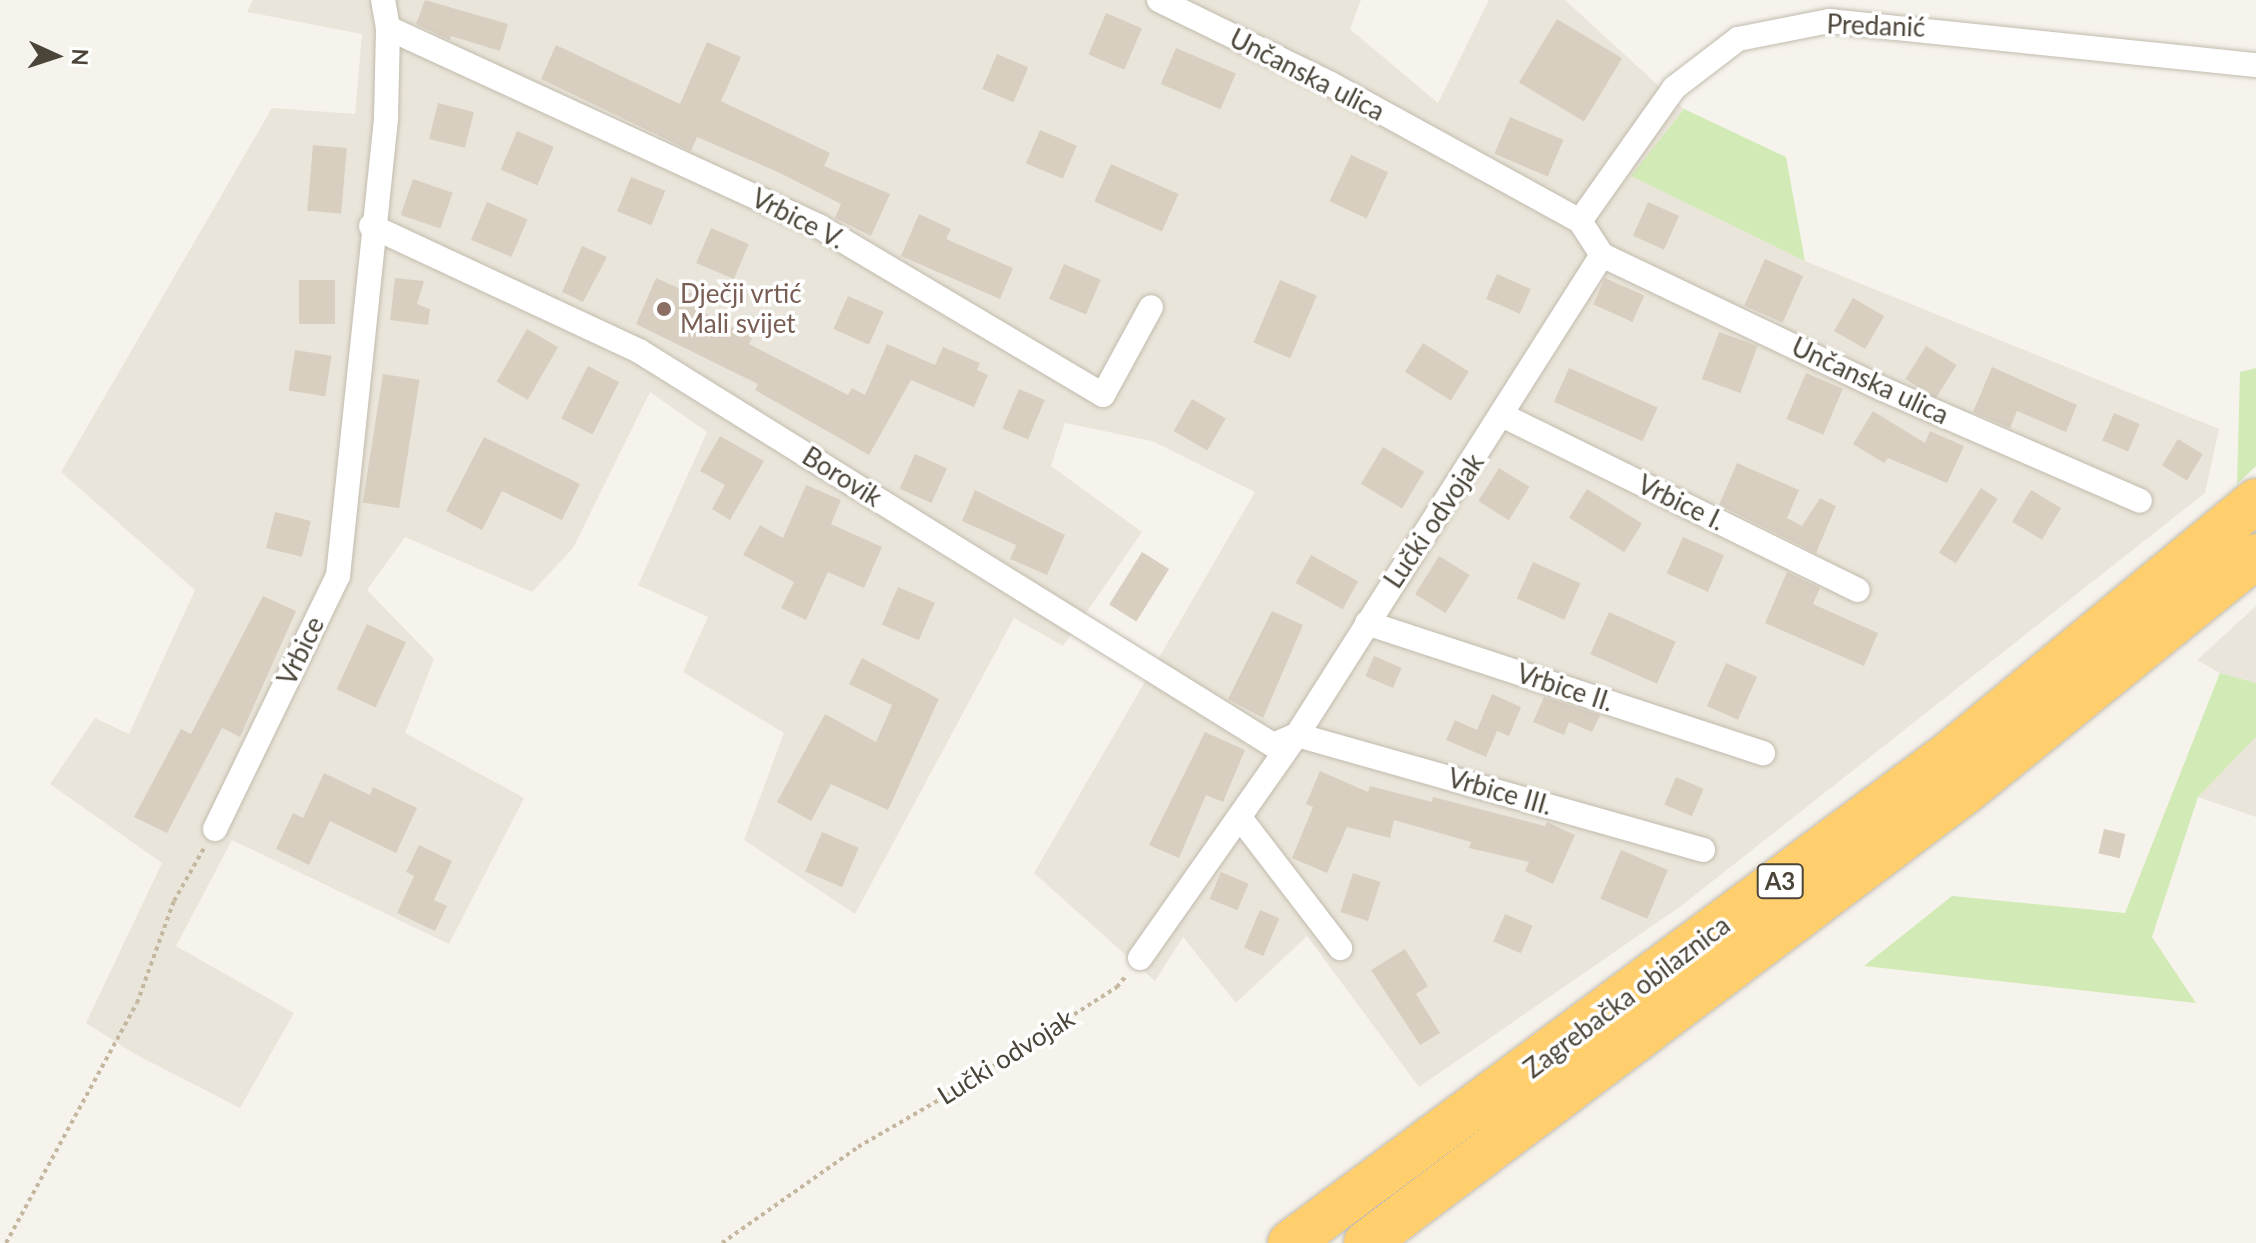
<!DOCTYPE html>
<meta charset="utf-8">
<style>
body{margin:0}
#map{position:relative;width:2256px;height:1243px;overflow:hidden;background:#f6f3ec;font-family:Lato,sans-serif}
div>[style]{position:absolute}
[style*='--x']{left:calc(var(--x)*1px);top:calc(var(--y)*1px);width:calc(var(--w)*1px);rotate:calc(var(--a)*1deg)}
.residential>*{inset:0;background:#eae5da}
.green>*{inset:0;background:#d2eab5}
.building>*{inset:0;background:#d8cfc1;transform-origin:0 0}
.path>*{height:4px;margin-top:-2px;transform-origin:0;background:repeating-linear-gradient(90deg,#c4b79f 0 4px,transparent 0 8px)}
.roads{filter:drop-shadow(0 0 2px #c2bbae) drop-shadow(0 0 2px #c2bbae)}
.minor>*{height:24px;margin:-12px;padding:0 12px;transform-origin:12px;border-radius:12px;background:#fff}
.motorway>*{height:44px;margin:-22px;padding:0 22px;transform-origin:22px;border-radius:22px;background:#ffcf6e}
.dots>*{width:22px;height:22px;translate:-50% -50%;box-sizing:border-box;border:4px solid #fff;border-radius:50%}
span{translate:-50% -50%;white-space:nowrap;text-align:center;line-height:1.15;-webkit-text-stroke:7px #fff;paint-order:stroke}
.shield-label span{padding:2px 6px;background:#fff;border:2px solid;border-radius:6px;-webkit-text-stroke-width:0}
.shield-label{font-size:24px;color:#4b4439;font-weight:700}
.street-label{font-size:26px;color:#4b4439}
.education-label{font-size:26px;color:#785e54}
.left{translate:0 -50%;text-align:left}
.north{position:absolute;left:16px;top:16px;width:80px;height:80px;-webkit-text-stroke:6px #fff;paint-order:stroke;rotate:93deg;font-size:22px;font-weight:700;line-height:32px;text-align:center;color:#4b4439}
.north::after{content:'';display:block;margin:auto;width:28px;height:36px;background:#4b4439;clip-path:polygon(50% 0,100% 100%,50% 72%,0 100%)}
</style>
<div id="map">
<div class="residential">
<i style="clip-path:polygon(253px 0,1361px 0,1350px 29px,1438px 103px,1489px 0,1565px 0,1684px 109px,1632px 176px,1805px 261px,2219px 429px,2205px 493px,1681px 906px,1419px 1087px,1307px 936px,1236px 1003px,1183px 937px,1155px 981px,1034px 873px,1255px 492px,1152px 441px,1065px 423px,1051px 466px,1142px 532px,1063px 646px,1014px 618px,855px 914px,744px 840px,784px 733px,683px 672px,708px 617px,638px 585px,707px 432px,650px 392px,573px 548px,532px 592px,405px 537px,367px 590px,434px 659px,405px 733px,524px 798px,449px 944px,232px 840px,176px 946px,294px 1013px,240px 1108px,133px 1053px,86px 1023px,162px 863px,50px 784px,95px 718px,129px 734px,195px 590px,61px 472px,272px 108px,355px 114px,362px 34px,247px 12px)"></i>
<i style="clip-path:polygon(2256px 606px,2256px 683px,2220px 673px,2197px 660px)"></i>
<i style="clip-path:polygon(2256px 737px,2256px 817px,2198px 797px)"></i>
</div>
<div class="green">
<i style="clip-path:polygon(1684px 109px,1786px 157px,1805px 261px,1631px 176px)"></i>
<i style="clip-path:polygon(2256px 368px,2256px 466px,2237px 484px,2240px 372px)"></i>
<i style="clip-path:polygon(2220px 673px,2256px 683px,2256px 737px,2198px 797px,2152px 937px,2196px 1003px,1864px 966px,1952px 896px,2125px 913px)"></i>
</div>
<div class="building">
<i style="clip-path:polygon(425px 0,508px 24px,500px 51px,451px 36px,450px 40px,416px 24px)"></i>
<i style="left:1106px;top:13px;width:39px;height:45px;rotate:23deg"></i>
<i style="left:1557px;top:19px;width:76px;height:74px;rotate:31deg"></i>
<i style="clip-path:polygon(707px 42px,741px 57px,721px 101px,830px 153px,824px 166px,890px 194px,871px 236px,835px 218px,841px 204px,780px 173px,697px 137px,691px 151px,541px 79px,556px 45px,680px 104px)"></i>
<i style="left:1176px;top:48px;width:65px;height:39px;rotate:23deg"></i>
<i style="left:997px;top:54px;width:34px;height:38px;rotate:23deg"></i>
<i style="left:438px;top:103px;width:37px;height:37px;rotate:14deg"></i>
<i style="left:1510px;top:117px;width:58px;height:40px;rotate:23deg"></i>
<i style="left:1040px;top:130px;width:40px;height:36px;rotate:23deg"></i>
<i style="left:517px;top:131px;width:40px;height:42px;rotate:23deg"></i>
<i style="left:313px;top:145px;width:34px;height:66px;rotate:5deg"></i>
<i style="left:1351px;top:155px;width:41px;height:51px;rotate:25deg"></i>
<i style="left:1111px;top:164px;width:74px;height:41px;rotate:24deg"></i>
<i style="left:631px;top:177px;width:37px;height:37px;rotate:22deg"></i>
<i style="left:413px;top:179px;width:42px;height:38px;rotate:19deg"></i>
<i style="left:487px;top:202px;width:44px;height:41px;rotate:23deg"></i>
<i style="left:1648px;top:202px;width:34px;height:37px;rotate:24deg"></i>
<i style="clip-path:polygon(919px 214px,951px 229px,946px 239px,1013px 268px,1000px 299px,901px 256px)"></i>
<i style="left:711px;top:228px;width:41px;height:38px;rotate:23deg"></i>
<i style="clip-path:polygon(582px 246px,607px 257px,583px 302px,562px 292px)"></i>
<i style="left:1765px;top:259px;width:42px;height:51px;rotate:24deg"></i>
<i style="left:1064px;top:264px;width:40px;height:38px;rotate:23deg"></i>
<i style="left:1497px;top:274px;width:37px;height:27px;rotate:24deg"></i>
<i style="clip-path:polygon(395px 278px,424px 281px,417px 304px,430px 309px,428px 325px,390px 320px)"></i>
<i style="clip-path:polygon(656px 278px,692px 294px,688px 304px,752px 338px,749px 344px,848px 395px,852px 388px,865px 395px,887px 344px,935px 365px,943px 347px,980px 363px,977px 370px,988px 375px,974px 407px,911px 380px,869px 455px,755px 390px,758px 384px,636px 324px)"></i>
<i style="left:1605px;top:278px;width:43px;height:29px;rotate:24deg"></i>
<i style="left:299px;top:280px;width:36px;height:44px"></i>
<i style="left:1280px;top:280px;width:40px;height:68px;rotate:23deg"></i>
<i style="left:848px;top:296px;width:39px;height:36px;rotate:24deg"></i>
<i style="left:1853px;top:298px;width:36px;height:38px;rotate:30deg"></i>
<i style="left:527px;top:329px;width:36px;height:61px;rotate:30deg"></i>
<i style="left:1719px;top:332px;width:41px;height:50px;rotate:20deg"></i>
<i style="left:1423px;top:343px;width:54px;height:34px;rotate:32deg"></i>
<i style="left:1926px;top:346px;width:36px;height:39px;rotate:32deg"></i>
<i style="left:295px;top:350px;width:37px;height:41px;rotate:9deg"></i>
<i style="left:588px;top:366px;width:35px;height:59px;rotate:27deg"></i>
<i style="clip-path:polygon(1992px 367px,2077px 405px,2066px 432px,2017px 411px,2010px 428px,1973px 412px)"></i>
<i style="left:1569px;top:368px;width:97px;height:37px;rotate:24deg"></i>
<i style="left:1806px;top:373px;width:40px;height:50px;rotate:23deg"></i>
<i style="left:383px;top:374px;width:37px;height:130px;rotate:9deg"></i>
<i style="left:1019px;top:389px;width:28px;height:43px;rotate:23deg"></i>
<i style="left:1192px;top:399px;width:39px;height:37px;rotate:30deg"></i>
<i style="clip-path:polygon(1873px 411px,1925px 443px,1930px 431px,1964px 446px,1947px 483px,1888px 458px,1884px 463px,1853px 444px)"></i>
<i style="left:2114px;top:413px;width:28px;height:30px;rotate:23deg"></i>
<i style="clip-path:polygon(720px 436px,764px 461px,730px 520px,712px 509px,725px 485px,700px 471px)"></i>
<i style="clip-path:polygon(484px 437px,580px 484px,562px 520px,502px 491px,482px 530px,446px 511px)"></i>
<i style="left:2178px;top:439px;width:29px;height:31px;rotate:31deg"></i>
<i style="left:1383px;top:447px;width:48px;height:43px;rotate:31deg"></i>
<i style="left:915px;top:454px;width:35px;height:38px;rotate:24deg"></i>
<i style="clip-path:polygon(1737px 463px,1799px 490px,1787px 518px,1802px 526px,1820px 498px,1836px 506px,1816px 553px,1719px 505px)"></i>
<i style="left:1499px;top:468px;width:36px;height:39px;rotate:32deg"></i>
<i style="clip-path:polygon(806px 485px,841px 500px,831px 524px,882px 547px,864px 588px,828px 572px,806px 620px,781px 608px,794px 582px,743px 555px,760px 525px,783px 538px)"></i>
<i style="left:1981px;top:488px;width:20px;height:77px;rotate:33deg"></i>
<i style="left:1587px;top:489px;width:65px;height:34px;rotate:32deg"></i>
<i style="clip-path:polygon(975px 490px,1065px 535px,1047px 575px,1010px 559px,1016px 545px,962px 521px)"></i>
<i style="left:2031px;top:490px;width:35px;height:37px;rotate:31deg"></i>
<i style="left:275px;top:512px;width:37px;height:37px;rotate:14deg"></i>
<i style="left:1683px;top:537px;width:45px;height:40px;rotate:24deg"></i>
<i style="left:1142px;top:552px;width:32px;height:62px;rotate:32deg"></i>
<i style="left:1311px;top:555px;width:54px;height:32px;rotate:29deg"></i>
<i style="left:1439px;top:556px;width:36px;height:45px;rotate:32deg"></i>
<i style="left:1533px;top:562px;width:52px;height:40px;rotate:24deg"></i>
<i style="clip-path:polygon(1787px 572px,1820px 588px,1813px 604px,1878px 633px,1864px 666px,1765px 623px)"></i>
<i style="left:898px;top:587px;width:40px;height:41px;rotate:23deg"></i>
<i style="clip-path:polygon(263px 596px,296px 611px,240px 737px,222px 728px,167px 833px,134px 817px,181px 729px,191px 734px)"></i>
<i style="clip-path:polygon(1272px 611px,1303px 625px,1263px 718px,1228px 699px)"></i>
<i style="left:1609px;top:612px;width:73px;height:46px;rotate:24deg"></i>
<i style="left:367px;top:624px;width:43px;height:72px;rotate:25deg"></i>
<i style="left:1374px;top:656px;width:30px;height:22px;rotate:23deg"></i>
<i style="clip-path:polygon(862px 658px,939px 699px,888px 810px,831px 784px,811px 821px,777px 802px,825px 714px,876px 742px,892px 705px,849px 684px)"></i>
<i style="left:1726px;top:663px;width:34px;height:47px;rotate:24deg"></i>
<i style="clip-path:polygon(1492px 694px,1521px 707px,1509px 736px,1497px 731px,1486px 757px,1446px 740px,1455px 720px,1477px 730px)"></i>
<i style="clip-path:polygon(1544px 697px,1600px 715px,1592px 732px,1569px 722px,1564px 735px,1533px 722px)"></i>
<i style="clip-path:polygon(1205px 732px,1245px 750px,1223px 802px,1206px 795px,1179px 858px,1149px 845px)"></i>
<i style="clip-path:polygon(1320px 771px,1368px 792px,1370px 786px,1432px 802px,1433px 797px,1545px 826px,1547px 822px,1575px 835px,1553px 884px,1525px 871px,1529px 862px,1469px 848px,1471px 842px,1394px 820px,1390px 838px,1347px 827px,1327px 873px,1292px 858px,1313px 807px,1306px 804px)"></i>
<i style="clip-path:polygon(324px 773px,370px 795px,373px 787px,417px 808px,396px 853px,330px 821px,309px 865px,276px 849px,293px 813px,303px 818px)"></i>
<i style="left:1676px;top:777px;width:30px;height:30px;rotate:23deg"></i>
<i style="left:2104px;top:829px;width:22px;height:25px;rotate:13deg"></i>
<i style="left:822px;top:832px;width:40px;height:43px;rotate:23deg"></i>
<i style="clip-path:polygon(419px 845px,452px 861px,434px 900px,447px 906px,435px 931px,397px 913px,414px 876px,406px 872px)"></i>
<i style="left:1621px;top:850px;width:51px;height:53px;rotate:23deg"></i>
<i style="left:1221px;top:872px;width:30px;height:29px;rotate:23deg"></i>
<i style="left:1353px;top:873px;width:29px;height:41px;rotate:18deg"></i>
<i style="left:1260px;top:910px;width:21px;height:41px;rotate:23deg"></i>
<i style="left:1505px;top:914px;width:30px;height:30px;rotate:23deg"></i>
<i style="clip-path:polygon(1405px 949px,1428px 986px,1416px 994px,1440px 1033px,1420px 1045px,1371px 970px)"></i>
</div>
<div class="path">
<i style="--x:6;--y:1243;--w:273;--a:-61.4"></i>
<i style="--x:137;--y:1003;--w:109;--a:-70.1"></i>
<i style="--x:174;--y:901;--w:61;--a:-60.5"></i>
<i style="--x:722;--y:1243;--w:166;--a:-35.2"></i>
<i style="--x:858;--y:1147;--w:102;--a:-30.1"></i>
<i style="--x:946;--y:1096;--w:203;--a:-32.5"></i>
<i style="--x:1117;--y:987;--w:14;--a:-51"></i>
</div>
<div class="roads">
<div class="minor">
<i style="--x:388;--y:28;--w:476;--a:24.7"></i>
<i style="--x:820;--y:227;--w:329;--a:30.7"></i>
<i style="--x:1103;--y:395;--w:100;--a:-61.4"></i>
<i style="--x:1580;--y:221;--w:163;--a:-54.7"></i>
<i style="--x:1674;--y:88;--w:81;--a:-37.4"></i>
<i style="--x:1738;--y:39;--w:93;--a:-11.2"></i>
<i style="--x:1829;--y:21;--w:429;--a:5.9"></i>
<i style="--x:371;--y:226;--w:296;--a:25"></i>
<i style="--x:639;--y:351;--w:746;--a:31.86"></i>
<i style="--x:1273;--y:745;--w:26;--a:-23"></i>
<i style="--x:1297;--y:735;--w:422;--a:15.8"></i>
<i style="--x:1602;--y:255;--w:311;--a:25.5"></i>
<i style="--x:1883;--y:389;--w:280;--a:23.5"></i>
<i style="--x:1504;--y:416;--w:394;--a:26.2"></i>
<i style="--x:1367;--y:623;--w:417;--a:18.2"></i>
<i style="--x:1241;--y:819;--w:163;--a:52.5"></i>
<i style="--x:215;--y:829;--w:281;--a:-64.1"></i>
<i style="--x:338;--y:576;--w:461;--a:-84"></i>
<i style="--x:386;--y:118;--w:90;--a:-88.7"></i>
<i style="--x:388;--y:28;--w:28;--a:-100"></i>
<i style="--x:1140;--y:958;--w:273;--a:-54.9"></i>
<i style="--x:1297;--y:735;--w:569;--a:-57.57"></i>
<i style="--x:1602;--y:255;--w:40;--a:-122.9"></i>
<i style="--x:1580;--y:221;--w:286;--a:-151.2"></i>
<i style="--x:1329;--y:83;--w:189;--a:-154"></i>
</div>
<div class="motorway">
<i style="--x:1290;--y:1243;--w:821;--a:-36.58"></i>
<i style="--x:1949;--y:754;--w:398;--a:-39.5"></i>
<i style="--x:1366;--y:1243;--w:750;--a:-36.98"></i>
<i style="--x:1965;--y:792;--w:375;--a:-39"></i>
</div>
</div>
<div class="dots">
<i style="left:664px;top:309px;background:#8d6e63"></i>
</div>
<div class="shield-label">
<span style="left:1780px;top:881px">A3</span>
</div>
<div class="street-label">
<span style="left:1876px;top:26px;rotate:2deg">Predanić</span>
<span style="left:1307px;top:75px;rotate:27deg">Unčanska ulica</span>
<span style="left:798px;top:219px;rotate:27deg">Vrbice V.</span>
<span style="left:1870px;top:381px;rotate:25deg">Unčanska ulica</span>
<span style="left:842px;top:477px;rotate:32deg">Borovik</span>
<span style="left:1681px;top:503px;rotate:26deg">Vrbice I.</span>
<span style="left:1434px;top:521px;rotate:-56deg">Lučki odvojak</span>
<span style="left:301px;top:651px;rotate:-64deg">Vrbice</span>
<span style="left:1565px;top:688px;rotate:18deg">Vrbice II.</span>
<span style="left:1500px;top:792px;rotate:16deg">Vrbice III.</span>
<span style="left:1627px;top:997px;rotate:-37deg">Zagrebačka obilaznica</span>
<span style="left:1006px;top:1057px;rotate:-32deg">Lučki odvojak</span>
</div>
<div class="education-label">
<span class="left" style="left:680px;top:309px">Dječji vrtić<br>Mali svijet</span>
</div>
<div class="north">N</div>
</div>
